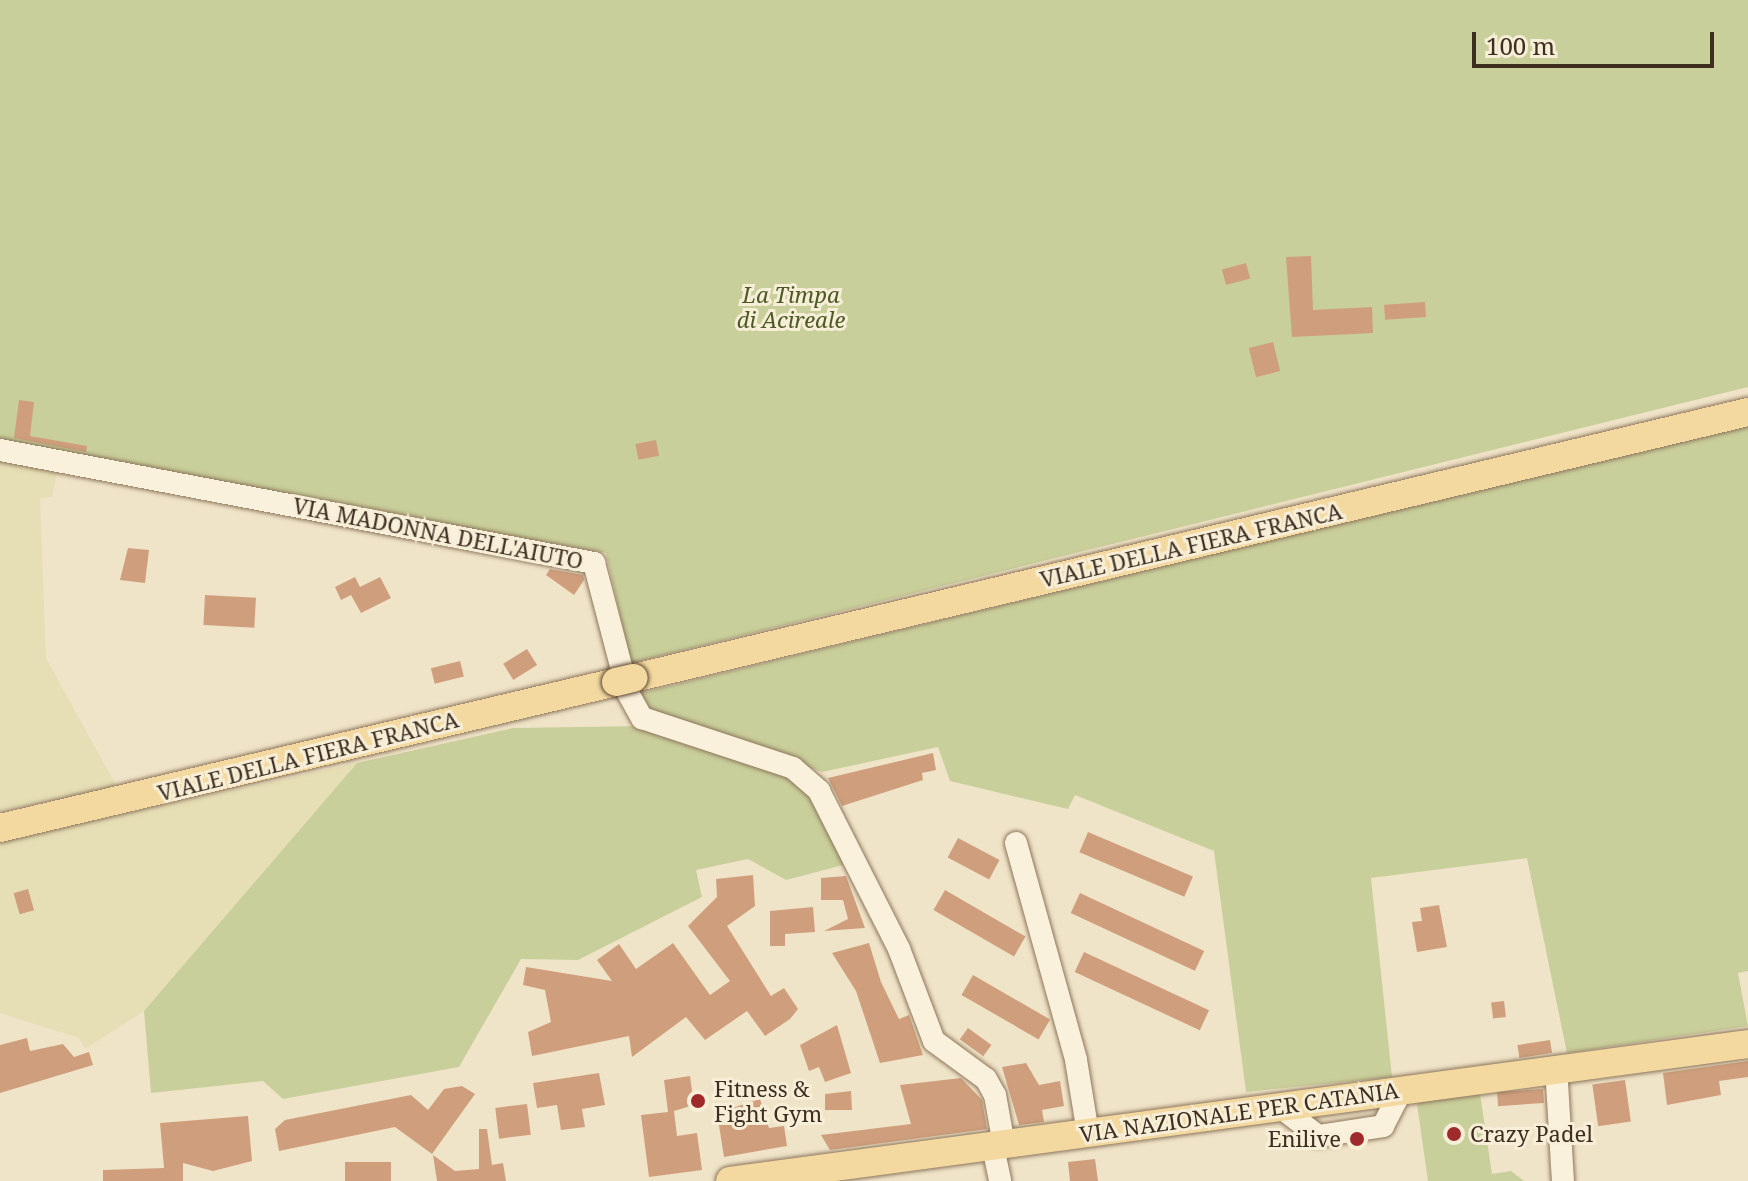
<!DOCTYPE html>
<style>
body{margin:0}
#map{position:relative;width:1748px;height:1181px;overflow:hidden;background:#f0e4c8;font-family:"Noto Serif",serif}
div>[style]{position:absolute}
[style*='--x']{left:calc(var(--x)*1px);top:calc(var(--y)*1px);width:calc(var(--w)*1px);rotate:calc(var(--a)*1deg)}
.farmland>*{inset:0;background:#e6deb5}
.green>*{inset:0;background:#c9cf9b}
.building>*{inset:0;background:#cf9f7d;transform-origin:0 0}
.roads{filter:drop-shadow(0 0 2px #8d765c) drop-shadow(0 0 2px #8d765c)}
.minor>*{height:22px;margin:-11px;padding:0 11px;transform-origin:11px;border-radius:11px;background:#faf1dc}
.major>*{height:28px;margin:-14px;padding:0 14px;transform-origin:14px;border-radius:14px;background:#f3d9a0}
.bridges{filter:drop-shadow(0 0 2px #5b4430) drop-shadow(0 0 2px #5b4430)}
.major-bridge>*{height:28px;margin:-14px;padding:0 14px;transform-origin:14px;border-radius:14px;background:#f3d9a0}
.dots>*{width:22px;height:22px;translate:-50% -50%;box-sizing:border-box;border:4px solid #f7eed8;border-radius:50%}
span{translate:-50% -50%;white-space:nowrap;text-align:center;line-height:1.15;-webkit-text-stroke:6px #f7eed8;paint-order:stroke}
.park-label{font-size:22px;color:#4d5a26;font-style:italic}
.street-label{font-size:22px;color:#3d2e20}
.poi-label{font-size:22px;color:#3d2e20}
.left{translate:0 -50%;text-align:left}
.right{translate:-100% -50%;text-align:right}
.scale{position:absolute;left:1472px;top:32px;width:242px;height:36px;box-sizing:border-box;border:4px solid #3d2e20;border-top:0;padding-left:10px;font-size:24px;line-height:28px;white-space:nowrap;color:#3d2e20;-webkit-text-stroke:6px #f7eed8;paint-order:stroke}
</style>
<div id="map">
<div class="farmland">
<i style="clip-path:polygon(0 460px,57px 471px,52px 497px,40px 498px,46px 658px,117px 787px,0 811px)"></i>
<i style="clip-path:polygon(357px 763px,144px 1011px,85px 1049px,79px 1038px,0 1013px,0 841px)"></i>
</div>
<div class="green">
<i style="clip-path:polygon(0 0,1748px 0,1748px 387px,631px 663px,606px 553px,0 444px)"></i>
<i style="clip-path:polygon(1748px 424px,1748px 971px,1738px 973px,1748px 1026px,1567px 1053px,1527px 858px,1371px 878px,1392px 1077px,1246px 1092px,1214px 851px,1075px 795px,1068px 809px,950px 781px,938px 747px,822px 772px,644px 708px,641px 693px)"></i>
<i style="clip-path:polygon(646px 726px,789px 772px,814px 795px,847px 864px,786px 880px,748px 859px,696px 870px,702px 897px,578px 960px,521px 959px,459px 1067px,283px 1099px,263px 1081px,151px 1093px,144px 1011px,357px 763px,513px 728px)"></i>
<i style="clip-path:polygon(1479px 1087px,1492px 1174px,1511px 1171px,1524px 1181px,1428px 1181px,1416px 1097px)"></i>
</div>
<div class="building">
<i style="clip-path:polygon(1311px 256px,1313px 310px,1372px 307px,1373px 333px,1292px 337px,1286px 257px)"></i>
<i style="left:1246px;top:263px;width:16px;height:25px;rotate:75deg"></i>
<i style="left:1425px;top:302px;width:15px;height:41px;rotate:86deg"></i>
<i style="left:1273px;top:342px;width:30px;height:25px;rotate:76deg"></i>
<i style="clip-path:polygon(19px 400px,34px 402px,30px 436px,87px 446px,86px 452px,14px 438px)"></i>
<i style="left:656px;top:440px;width:16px;height:21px;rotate:79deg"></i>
<i style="clip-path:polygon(128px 548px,149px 550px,145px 583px,120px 580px)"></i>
<i style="clip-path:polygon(550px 569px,583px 575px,584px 580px,574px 595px,546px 575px)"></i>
<i style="clip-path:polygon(355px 577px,360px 587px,380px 577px,391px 598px,361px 613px,351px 595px,341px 600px,335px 587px)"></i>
<i style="left:205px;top:595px;width:51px;height:30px;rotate:3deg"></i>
<i style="left:527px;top:649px;width:19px;height:28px;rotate:58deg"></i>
<i style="left:460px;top:661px;width:16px;height:30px;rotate:76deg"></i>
<i style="clip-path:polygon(933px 753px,936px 770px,922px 773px,923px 780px,842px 806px,828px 778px)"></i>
<i style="left:1088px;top:832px;width:114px;height:22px;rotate:23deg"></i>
<i style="left:958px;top:838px;width:47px;height:22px;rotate:28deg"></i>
<i style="clip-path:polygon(753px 875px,755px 906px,727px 926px,771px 996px,784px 988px,798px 1009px,790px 1019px,765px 1036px,747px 1011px,705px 1040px,686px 1017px,632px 1057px,629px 1036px,532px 1056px,528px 1032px,551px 1022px,545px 990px,523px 985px,526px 967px,612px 981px,597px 960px,619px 944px,636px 969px,673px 943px,710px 995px,730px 981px,688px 926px,717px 897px,716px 879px)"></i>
<i style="clip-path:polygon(846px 876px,865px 928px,824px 931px,848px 919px,843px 900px,821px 900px,821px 878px)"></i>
<i style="left:28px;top:889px;width:22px;height:15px;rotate:74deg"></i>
<i style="left:945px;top:890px;width:93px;height:23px;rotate:30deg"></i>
<i style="left:1080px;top:893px;width:137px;height:22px;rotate:25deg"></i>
<i style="clip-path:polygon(1439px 905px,1447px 947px,1417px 952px,1412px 922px,1422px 921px,1420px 908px)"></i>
<i style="clip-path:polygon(813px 907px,815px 932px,785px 934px,785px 946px,770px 946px,770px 911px)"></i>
<i style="clip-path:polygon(869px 943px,881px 982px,899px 1019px,909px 1015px,923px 1055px,880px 1063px,856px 991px,832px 953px)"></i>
<i style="left:1084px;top:952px;width:138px;height:22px;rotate:25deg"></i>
<i style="left:973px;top:975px;width:89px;height:23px;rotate:30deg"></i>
<i style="left:1504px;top:1001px;width:16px;height:13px;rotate:83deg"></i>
<i style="clip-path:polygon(837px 1025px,851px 1073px,825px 1082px,819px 1067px,809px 1071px,800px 1045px)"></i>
<i style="left:968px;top:1028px;width:29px;height:14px;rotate:36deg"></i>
<i style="clip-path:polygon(27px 1038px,30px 1051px,63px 1044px,74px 1057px,89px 1052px,93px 1065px,0 1093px,0 1045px)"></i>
<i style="left:1550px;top:1040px;width:13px;height:33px;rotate:81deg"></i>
<i style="clip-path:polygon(1748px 1061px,1748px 1077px,1719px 1081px,1721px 1095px,1667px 1105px,1663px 1073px)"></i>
<i style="clip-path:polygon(1026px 1063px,1039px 1085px,1060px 1081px,1064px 1106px,1042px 1110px,1044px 1122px,1019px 1125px,1002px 1067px)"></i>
<i style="clip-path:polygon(599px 1073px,605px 1105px,582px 1109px,585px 1127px,561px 1130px,557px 1105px,537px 1108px,533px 1083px)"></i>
<i style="clip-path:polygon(690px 1076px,694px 1105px,674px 1111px,677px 1136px,697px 1133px,702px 1170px,649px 1177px,641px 1115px,668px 1112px,664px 1080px)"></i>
<i style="clip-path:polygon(961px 1078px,982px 1100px,987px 1129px,830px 1150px,821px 1135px,911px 1124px,900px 1085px)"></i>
<i style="left:1625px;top:1080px;width:42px;height:33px;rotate:82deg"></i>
<i style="clip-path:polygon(462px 1086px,475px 1094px,432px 1154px,395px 1127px,279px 1151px,275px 1129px,285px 1120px,411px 1095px,428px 1110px,444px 1089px)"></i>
<i style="left:1543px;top:1089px;width:14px;height:46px;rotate:86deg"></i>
<i style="clip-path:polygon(851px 1091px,852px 1110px,825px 1110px,825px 1094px)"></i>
<i style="clip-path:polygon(760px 1099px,769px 1128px,784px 1126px,787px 1146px,724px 1157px,717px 1113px)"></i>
<i style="left:527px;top:1104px;width:31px;height:32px;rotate:83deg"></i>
<i style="clip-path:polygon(248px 1116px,252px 1161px,213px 1171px,183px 1163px,183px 1181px,103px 1181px,103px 1170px,164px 1168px,160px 1123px)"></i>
<i style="clip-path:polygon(479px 1129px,487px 1129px,492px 1165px,503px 1163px,506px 1181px,437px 1181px,433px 1155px,455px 1171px,479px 1169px)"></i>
<i style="clip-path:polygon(1095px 1159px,1098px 1181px,1070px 1181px,1068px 1162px)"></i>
<i style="left:345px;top:1162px;width:46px;height:19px"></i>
</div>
<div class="roads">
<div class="minor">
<i style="--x:0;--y:450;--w:605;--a:10.77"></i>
<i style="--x:594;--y:563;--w:134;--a:75.3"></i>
<i style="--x:628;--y:693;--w:29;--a:61"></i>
<i style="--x:642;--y:718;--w:159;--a:18.3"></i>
<i style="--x:793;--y:768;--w:35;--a:41"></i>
<i style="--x:819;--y:791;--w:177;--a:63.1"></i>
<i style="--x:899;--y:949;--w:98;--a:69.2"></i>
<i style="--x:934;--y:1041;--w:64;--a:36.2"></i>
<i style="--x:986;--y:1079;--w:18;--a:61"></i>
<i style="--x:995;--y:1095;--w:51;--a:79.8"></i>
<i style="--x:1016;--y:843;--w:225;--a:74.5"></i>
<i style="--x:1076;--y:1060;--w:74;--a:80.7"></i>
<i style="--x:1556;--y:1067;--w:114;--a:86.5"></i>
<i style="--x:1279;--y:1106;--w:49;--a:37.6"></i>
<i style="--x:1318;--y:1136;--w:66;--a:-8.7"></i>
<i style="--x:1383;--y:1126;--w:42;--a:-62.8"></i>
<i style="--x:993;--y:1147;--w:35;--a:78"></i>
</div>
<div class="major">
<i style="--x:634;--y:678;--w:1145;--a:-13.43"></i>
<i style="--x:0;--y:828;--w:633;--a:-13.33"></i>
<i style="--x:730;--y:1181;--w:1027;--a:-7.66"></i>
</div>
</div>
<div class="bridges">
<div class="major-bridge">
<i style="--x:616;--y:682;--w:18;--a:-13"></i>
</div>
</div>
<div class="dots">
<i style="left:698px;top:1101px;background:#9e2a2b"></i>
<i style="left:1454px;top:1134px;background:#9e2a2b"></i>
<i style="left:1357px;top:1139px;background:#9e2a2b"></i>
</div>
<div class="park-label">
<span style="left:791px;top:307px">La Timpa<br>di Acireale</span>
</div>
<div class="street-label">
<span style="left:438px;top:533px;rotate:11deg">VIA MADONNA DELL'AIUTO</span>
<span style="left:1191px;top:545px;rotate:-13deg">VIALE DELLA FIERA FRANCA</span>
<span style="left:308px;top:756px;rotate:-14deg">VIALE DELLA FIERA FRANCA</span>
<span style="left:1239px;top:1112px;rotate:-8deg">VIA NAZIONALE PER CATANIA</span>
</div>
<div class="poi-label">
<span class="left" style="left:714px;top:1101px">Fitness &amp;<br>Fight Gym</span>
<span class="left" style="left:1470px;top:1134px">Crazy Padel</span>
<span class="right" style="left:1341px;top:1139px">Enilive</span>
</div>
<div class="scale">100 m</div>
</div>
